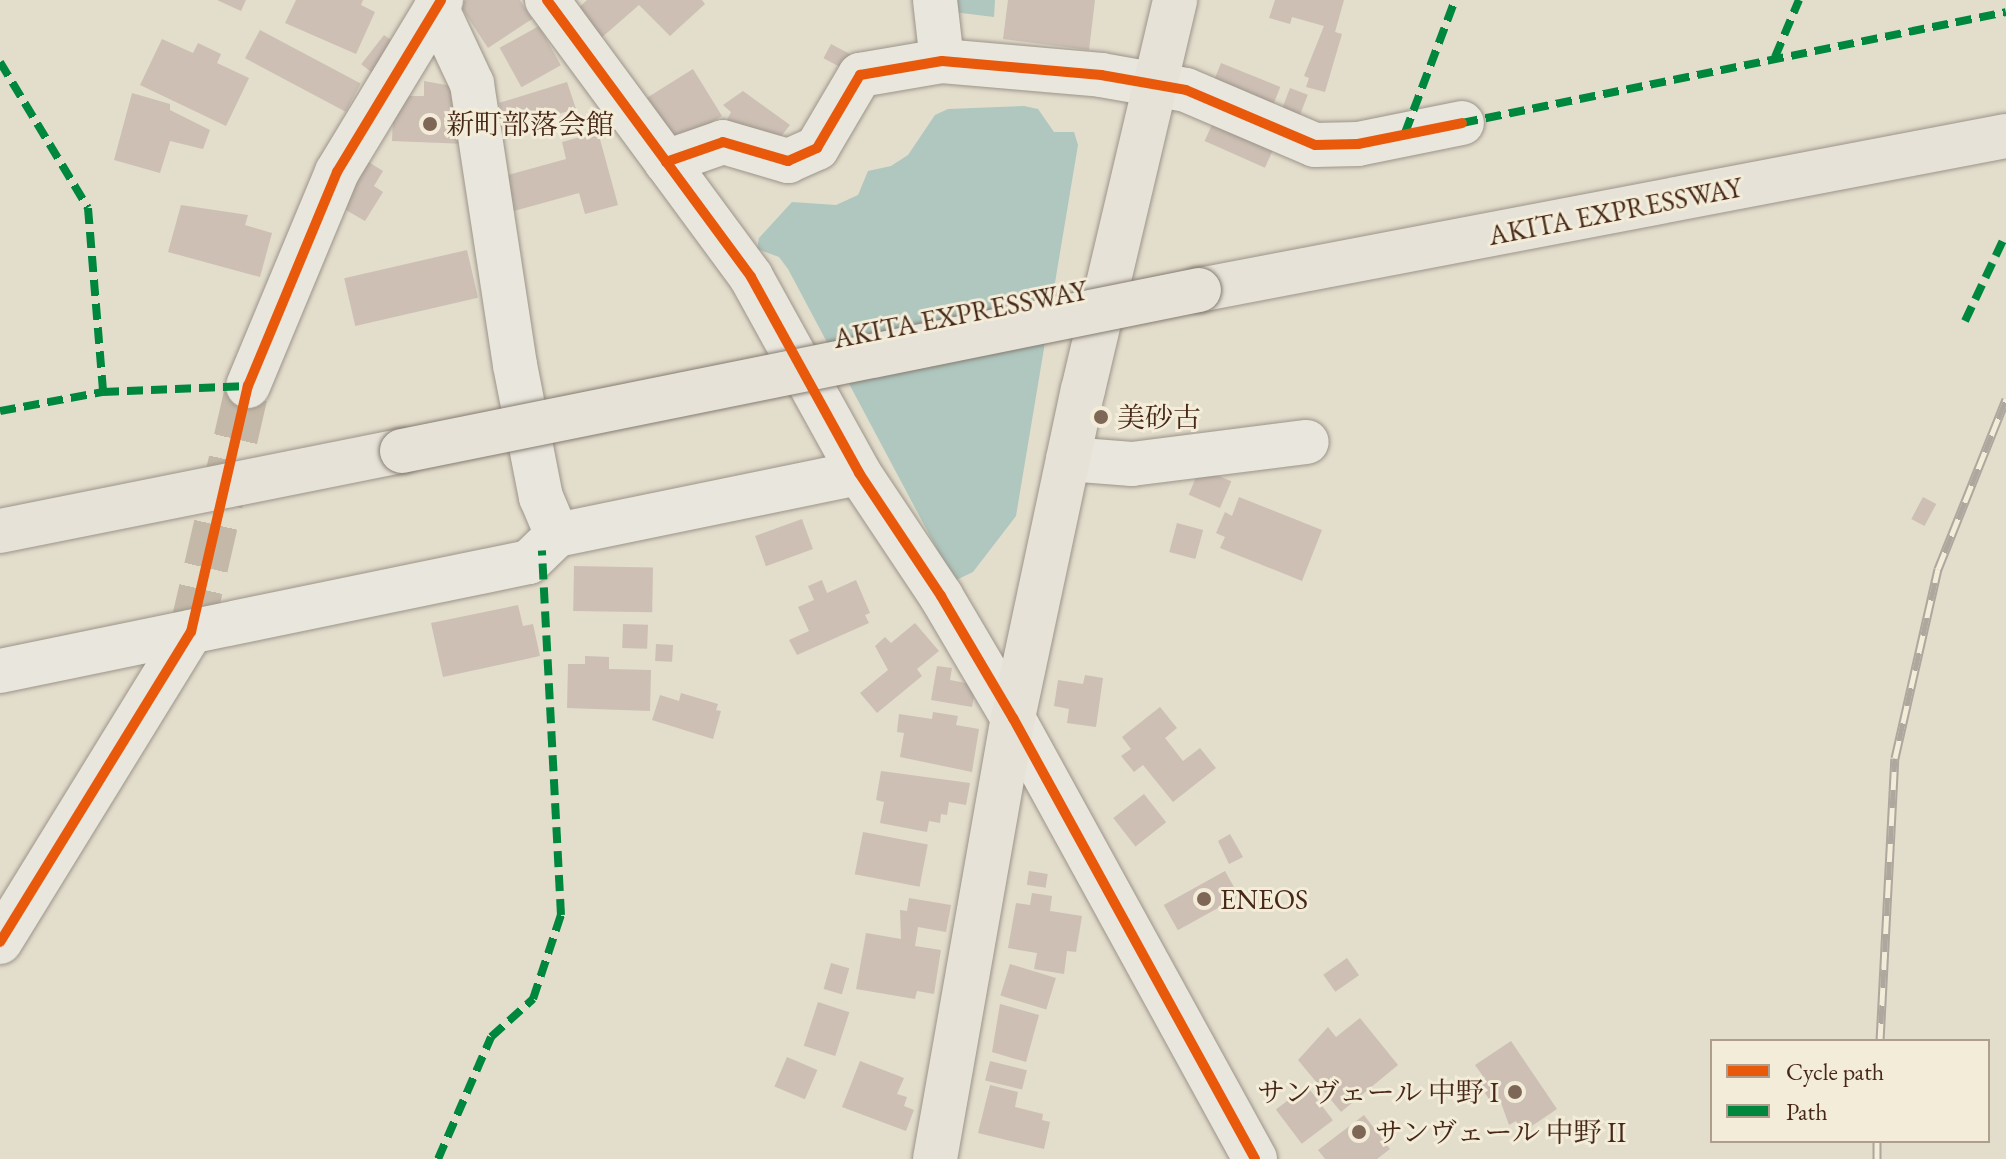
<!DOCTYPE html>
<meta charset="utf-8">
<style>
body{margin:0}
#map{position:relative;width:2006px;height:1159px;overflow:hidden;background:#e3ddcc;font-family:"EB Garamond","Noto Serif JP",serif}
div>[style]{position:absolute}
[style*='--x']{left:calc(var(--x)*1px);top:calc(var(--y)*1px);width:calc(var(--w)*1px);rotate:calc(var(--a)*1deg)}
.water>*{inset:0;background:#afc7bf}
.building>*{inset:0;background:#cdbfb4;transform-origin:0 0}
.minor-tunnel>*{height:44px;margin-top:-22px;transform-origin:0;background:repeating-linear-gradient(90deg,#c4b9a8 0 44px,transparent 0 66px)}
.roads{filter:drop-shadow(0 0 2px #9c9489) drop-shadow(0 0 2px #9c9489)}
.minor>*{height:44px;margin:-22px;padding:0 22px;transform-origin:22px;border-radius:22px;background:#e9e6de}
.highway>*{height:44px;margin:-22px;padding:0 22px;transform-origin:22px;border-radius:22px;background:#e6e2d8}
.rail>*{height:9px;margin-top:-4.5px;transform-origin:0;background:repeating-linear-gradient(90deg,#f3ecd8 0 18px,#ada79e 0 36px);box-sizing:border-box;border-block:2px solid #ada79e}
.bridges{filter:drop-shadow(0 0 2px #857c71) drop-shadow(0 0 2px #857c71)}
.highway-bridge>*{height:44px;margin:-22px;padding:0 22px;transform-origin:22px;border-radius:22px;background:#e6e2d8}
.quiet>*{height:8px;margin-top:-4px;transform-origin:0;background:repeating-linear-gradient(90deg,#00873e 0 16px,transparent 0 24px)}
.cycleway>*{height:10px;margin:-5px;padding:0 5px;transform-origin:5px;border-radius:5px;background:#e8590c}
.dots>*{width:22px;height:22px;translate:-50% -50%;box-sizing:border-box;border:4px solid #f3ecd8;border-radius:50%}
span{translate:-50% -50%;white-space:nowrap;text-align:center;line-height:1.15;-webkit-text-stroke:6px #f3ecd8;paint-order:stroke}
.poi-label{font-size:28px;color:#472818}
.left{translate:0 -50%;text-align:left}
.right{translate:-100% -50%;text-align:right}
.street-label{font-size:28px;color:#472818}
.legend{position:absolute;left:1710px;top:1039px;width:280px;height:104px;box-sizing:border-box;background:#f3ecd8;border:2px solid #ae9e8b;margin:0;padding:10px 14px;list-style:none;font-size:24px;color:#472818}
.legend li{display:flex;align-items:center;gap:16px;height:40px}
.legend b{width:40px;border:2px solid #ae9e8b}
</style>
<div id="map">
<div class="water">
<i style="clip-path:polygon(947px 0,995px 0,994px 17px,953px 12px)"></i>
<i style="clip-path:polygon(1024px 106px,1038px 109px,1054px 132px,1074px 132px,1078px 145px,1016px 516px,973px 572px,954px 581px,788px 269px,779px 257px,757px 249px,759px 238px,792px 202px,836px 205px,858px 195px,868px 171px,891px 166px,908px 155px,935px 115px,948px 109px)"></i>
</div>
<div class="building">
<i style="clip-path:polygon(217px 0,246px 0,241px 11px)"></i>
<i style="clip-path:polygon(296px 0,363px 0,361px 5px,375px 12px,356px 54px,285px 23px)"></i>
<i style="clip-path:polygon(466px 0,520px 0,532px 19px,488px 48px,459px 4px)"></i>
<i style="clip-path:polygon(587px 0,702px 0,705px 4px,670px 36px,639px 5px,600px 39px,574px 12px)"></i>
<i style="clip-path:polygon(1008px 0,1095px 0,1089px 50px,1003px 39px)"></i>
<i style="clip-path:polygon(1275px 0,1344px 0,1335px 32px,1342px 34px,1325px 92px,1306px 87px,1309px 78px,1304px 76px,1324px 26px,1292px 17px,1290px 24px,1269px 18px)"></i>
<i style="left:539px;top:26px;width:45px;height:45px;rotate:61deg"></i>
<i style="left:260px;top:30px;width:114px;height:32px;rotate:28deg"></i>
<i style="left:384px;top:35px;width:16px;height:37px;rotate:38deg"></i>
<i style="clip-path:polygon(162px 39px,193px 53px,198px 43px,221px 54px,217px 63px,249px 78px,226px 126px,140px 85px)"></i>
<i style="left:831px;top:44px;width:30px;height:16px;rotate:28deg"></i>
<i style="left:1221px;top:63px;width:64px;height:21px;rotate:22deg"></i>
<i style="clip-path:polygon(693px 69px,722px 116px,686px 138px,668px 136px,645px 99px)"></i>
<i style="clip-path:polygon(424px 81px,463px 88px,467px 144px,392px 141px,394px 96px,424px 96px)"></i>
<i style="clip-path:polygon(567px 82px,576px 109px,526px 123px,524px 115px,504px 121px,499px 103px)"></i>
<i style="left:1290px;top:88px;width:19px;height:24px;rotate:21deg"></i>
<i style="clip-path:polygon(743px 91px,790px 125px,771px 149px,727px 120px,731px 112px,723px 105px)"></i>
<i style="clip-path:polygon(132px 93px,170px 104px,170px 110px,210px 130px,203px 149px,170px 141px,160px 173px,114px 160px)"></i>
<i style="left:1214px;top:120px;width:66px;height:23px;rotate:24deg"></i>
<i style="clip-path:polygon(598px 132px,618px 205px,585px 214px,579px 193px,514px 211px,504px 176px,566px 159px,562px 142px)"></i>
<i style="clip-path:polygon(367px 161px,383px 171px,374px 186px,383px 192px,365px 221px,339px 206px)"></i>
<i style="clip-path:polygon(181px 205px,248px 215px,245px 225px,272px 233px,260px 277px,168px 252px)"></i>
<i style="left:467px;top:250px;width:49px;height:126px;rotate:77deg"></i>
<i style="left:1200px;top:468px;width:34px;height:29px;rotate:23deg"></i>
<i style="clip-path:polygon(1239px 497px,1322px 530px,1302px 581px,1220px 548px,1225px 537px,1216px 533px,1225px 512px,1232px 516px)"></i>
<i style="left:1923px;top:497px;width:15px;height:25px;rotate:28deg"></i>
<i style="left:802px;top:519px;width:32px;height:50px;rotate:70deg"></i>
<i style="left:1177px;top:523px;width:27px;height:30px;rotate:15deg"></i>
<i style="left:574px;top:566px;width:79px;height:45px;rotate:1deg"></i>
<i style="clip-path:polygon(822px 580px,827px 593px,856px 580px,870px 613px,865px 615px,869px 623px,797px 655px,789px 640px,809px 631px,798px 607px,814px 600px,808px 586px)"></i>
<i style="clip-path:polygon(518px 605px,523px 626px,533px 624px,540px 656px,443px 677px,431px 623px)"></i>
<i style="clip-path:polygon(915px 623px,939px 651px,917px 669px,922px 676px,877px 713px,860px 693px,888px 670px,875px 646px,885px 637px,891px 643px)"></i>
<i style="left:623px;top:624px;width:25px;height:24px;rotate:2deg"></i>
<i style="left:656px;top:644px;width:17px;height:17px;rotate:3deg"></i>
<i style="clip-path:polygon(585px 656px,609px 657px,609px 669px,651px 670px,650px 711px,567px 708px,568px 664px,585px 664px)"></i>
<i style="clip-path:polygon(937px 666px,952px 668px,950px 680px,976px 685px,972px 707px,931px 700px)"></i>
<i style="clip-path:polygon(1085px 675px,1103px 678px,1096px 727px,1067px 723px,1069px 709px,1054px 706px,1058px 680px,1083px 684px)"></i>
<i style="clip-path:polygon(681px 693px,718px 704px,716px 710px,721px 711px,713px 739px,652px 720px,660px 695px,679px 701px)"></i>
<i style="clip-path:polygon(1160px 707px,1177px 728px,1165px 738px,1183px 761px,1200px 748px,1216px 768px,1173px 802px,1143px 765px,1134px 772px,1121px 756px,1131px 749px,1122px 737px)"></i>
<i style="clip-path:polygon(933px 712px,958px 716px,956px 725px,979px 729px,972px 772px,900px 757px,904px 733px,897px 732px,899px 714px,932px 719px)"></i>
<i style="clip-path:polygon(881px 771px,970px 783px,966px 805px,949px 802px,947px 815px,941px 814px,940px 823px,929px 821px,927px 832px,880px 823px,884px 802px,876px 800px)"></i>
<i style="left:1144px;top:794px;width:36px;height:39px;rotate:52deg"></i>
<i style="left:863px;top:832px;width:66px;height:43px;rotate:11deg"></i>
<i style="clip-path:polygon(1230px 834px,1243px 857px,1229px 864px,1218px 841px)"></i>
<i style="left:1029px;top:871px;width:19px;height:14px;rotate:9deg"></i>
<i style="left:1225px;top:871px;width:29px;height:70px;rotate:61deg"></i>
<i style="clip-path:polygon(1032px 893px,1052px 896px,1050px 911px,1082px 916px,1076px 952px,1067px 951px,1064px 974px,1034px 969px,1037px 953px,1008px 948px,1016px 903px,1030px 905px)"></i>
<i style="clip-path:polygon(909px 898px,951px 905px,946px 932px,918px 927px,915px 946px,941px 950px,934px 994px,917px 991px,915px 999px,856px 989px,866px 933px,901px 939px,900px 910px,907px 911px)"></i>
<i style="left:1347px;top:958px;width:21px;height:29px;rotate:55deg"></i>
<i style="left:831px;top:963px;width:19px;height:27px;rotate:16deg"></i>
<i style="left:1010px;top:964px;width:48px;height:33px;rotate:17deg"></i>
<i style="left:818px;top:1002px;width:33px;height:46px;rotate:18deg"></i>
<i style="clip-path:polygon(1000px 1004px,1039px 1015px,1026px 1062px,992px 1052px)"></i>
<i style="clip-path:polygon(1360px 1018px,1398px 1065px,1341px 1112px,1298px 1060px,1328px 1027px,1336px 1037px)"></i>
<i style="clip-path:polygon(1511px 1041px,1557px 1109px,1523px 1132px,1516px 1121px,1509px 1125px,1500px 1100px,1493px 1105px,1479px 1084px,1485px 1079px,1475px 1065px)"></i>
<i style="left:787px;top:1057px;width:33px;height:32px;rotate:23deg"></i>
<i style="clip-path:polygon(860px 1061px,904px 1078px,897px 1094px,907px 1097px,904px 1106px,914px 1110px,906px 1131px,842px 1107px)"></i>
<i style="left:990px;top:1061px;width:38px;height:20px;rotate:14deg"></i>
<i style="clip-path:polygon(990px 1085px,1018px 1092px,1015px 1107px,1043px 1114px,1042px 1120px,1050px 1122px,1044px 1149px,978px 1133px)"></i>
<i style="left:1307px;top:1086px;width:43px;height:39px;rotate:53deg"></i>
<i style="clip-path:polygon(1364px 1115px,1390px 1149px,1377px 1159px,1325px 1159px,1318px 1150px)"></i>
</div>
<div class="minor-tunnel">
<i style="--x:191;--y:632;--w:253;--a:-77"></i>
</div>
<div class="roads">
<div class="minor">
<i style="--x:547;--y:0;--w:344;--a:53.6"></i>
<i style="--x:751;--y:277;--w:224;--a:61.1"></i>
<i style="--x:859;--y:473;--w:148;--a:56.3"></i>
<i style="--x:941;--y:596;--w:142;--a:59.5"></i>
<i style="--x:1013;--y:718;--w:503;--a:61.24"></i>
<i style="--x:935;--y:0;--w:61;--a:83.5"></i>
<i style="--x:436;--y:7;--w:85;--a:64.9"></i>
<i style="--x:472;--y:84;--w:284;--a:81.3"></i>
<i style="--x:515;--y:365;--w:135;--a:78.9"></i>
<i style="--x:541;--y:497;--w:41;--a:67.2"></i>
<i style="--x:666;--y:162;--w:60;--a:-19.3"></i>
<i style="--x:723;--y:142;--w:68;--a:16.3"></i>
<i style="--x:788;--y:161;--w:32;--a:-24"></i>
<i style="--x:817;--y:148;--w:85;--a:-59.5"></i>
<i style="--x:860;--y:75;--w:83;--a:-9.7"></i>
<i style="--x:942;--y:61;--w:160;--a:5"></i>
<i style="--x:1101;--y:75;--w:86;--a:10"></i>
<i style="--x:1186;--y:90;--w:140;--a:23.1"></i>
<i style="--x:1315;--y:145;--w:43;--a:-1.3"></i>
<i style="--x:1358;--y:144;--w:106;--a:-11.4"></i>
<i style="--x:248;--y:386;--w:232;--a:-67.4"></i>
<i style="--x:337;--y:172;--w:201;--a:-58.8"></i>
<i style="--x:1068;--y:459;--w:64;--a:4.5"></i>
<i style="--x:1132;--y:464;--w:176;--a:-7.2"></i>
<i style="--x:0;--y:671;--w:540;--a:-11.64"></i>
<i style="--x:529;--y:562;--w:39;--a:-44"></i>
<i style="--x:557;--y:535;--w:308;--a:-11.6"></i>
<i style="--x:0;--y:942;--w:364;--a:-58.4"></i>
</div>
<div class="highway">
<i style="--x:1199;--y:290;--w:822;--a:-10.8"></i>
<i style="--x:0;--y:531;--w:410;--a:-11.3"></i>
<i style="--x:935;--y:1159;--w:448;--a:-80"></i>
<i style="--x:1013;--y:718;--w:335;--a:-78"></i>
<i style="--x:1083;--y:390;--w:401;--a:-76.7"></i>
</div>
</div>
<div class="rail">
<i style="--x:1880;--y:1041;--w:283;--a:-87"></i>
<i style="--x:1895;--y:758;--w:194;--a:-77.2"></i>
<i style="--x:1938;--y:569;--w:183;--a:-68.2"></i>
<i style="--x:1877;--y:1141;--w:18;--a:90"></i>
</div>
<div class="bridges">
<div class="highway-bridge">
<i style="--x:402;--y:451;--w:813;--a:-11.42"></i>
</div>
</div>
<div class="quiet">
<i style="--x:1775;--y:57;--w:62;--a:-67.2"></i>
<i style="--x:0;--y:62;--w:170;--a:58.9"></i>
<i style="--x:88;--y:208;--w:185;--a:85.3"></i>
<i style="--x:1462;--y:123;--w:555;--a:-11.53"></i>
<i style="--x:1405;--y:133;--w:142;--a:-69.4"></i>
<i style="--x:1965;--y:321;--w:96;--a:-64.8"></i>
<i style="--x:0;--y:411;--w:105;--a:-10.5"></i>
<i style="--x:103;--y:392;--w:145;--a:-2.4"></i>
<i style="--x:438;--y:1159;--w:133;--a:-66.5"></i>
<i style="--x:491;--y:1037;--w:57;--a:-42.1"></i>
<i style="--x:533;--y:999;--w:89;--a:-71.6"></i>
<i style="--x:561;--y:915;--w:365;--a:-93"></i>
</div>
<div class="cycleway">
<i style="--x:547;--y:0;--w:344;--a:53.6"></i>
<i style="--x:751;--y:277;--w:224;--a:61.1"></i>
<i style="--x:859;--y:473;--w:148;--a:56.3"></i>
<i style="--x:941;--y:596;--w:142;--a:59.5"></i>
<i style="--x:1013;--y:718;--w:503;--a:61.24"></i>
<i style="--x:666;--y:162;--w:60;--a:-19.3"></i>
<i style="--x:723;--y:142;--w:68;--a:16.3"></i>
<i style="--x:788;--y:161;--w:32;--a:-24"></i>
<i style="--x:817;--y:148;--w:85;--a:-59.5"></i>
<i style="--x:860;--y:75;--w:83;--a:-9.7"></i>
<i style="--x:942;--y:61;--w:160;--a:5"></i>
<i style="--x:1101;--y:75;--w:86;--a:10"></i>
<i style="--x:1186;--y:90;--w:140;--a:23.1"></i>
<i style="--x:1315;--y:145;--w:43;--a:-1.3"></i>
<i style="--x:1358;--y:144;--w:106;--a:-11.4"></i>
<i style="--x:0;--y:942;--w:364;--a:-58.4"></i>
<i style="--x:191;--y:632;--w:253;--a:-77"></i>
<i style="--x:248;--y:386;--w:232;--a:-67.4"></i>
<i style="--x:337;--y:172;--w:201;--a:-58.8"></i>
</div>
<div class="dots">
<i style="left:430px;top:124px;background:#7e6757"></i>
<i style="left:1101px;top:417px;background:#7e6757"></i>
<i style="left:1204px;top:899px;background:#7e6757"></i>
<i style="left:1515px;top:1092px;background:#7e6757"></i>
<i style="left:1359px;top:1132px;background:#7e6757"></i>
</div>
<div class="poi-label">
<span class="left" style="left:446px;top:124px">新町部落会館</span>
<span class="left" style="left:1117px;top:417px">美砂古</span>
<span class="left" style="left:1220px;top:899px">ENEOS</span>
<span class="right" style="left:1499px;top:1092px">サンヴェール 中野 I</span>
<span class="left" style="left:1375px;top:1132px">サンヴェール 中野 II</span>
</div>
<div class="street-label">
<span style="left:1615px;top:211px;rotate:-11deg">AKITA EXPRESSWAY</span>
<span style="left:960px;top:314px;rotate:-11deg">AKITA EXPRESSWAY</span>
</div>
<ul class="legend">
<li><b style="height:10px;background:#e8590c"></b>Cycle path</li>
<li><b style="height:10px;background:#00873e"></b>Path</li>
</ul>
</div>
